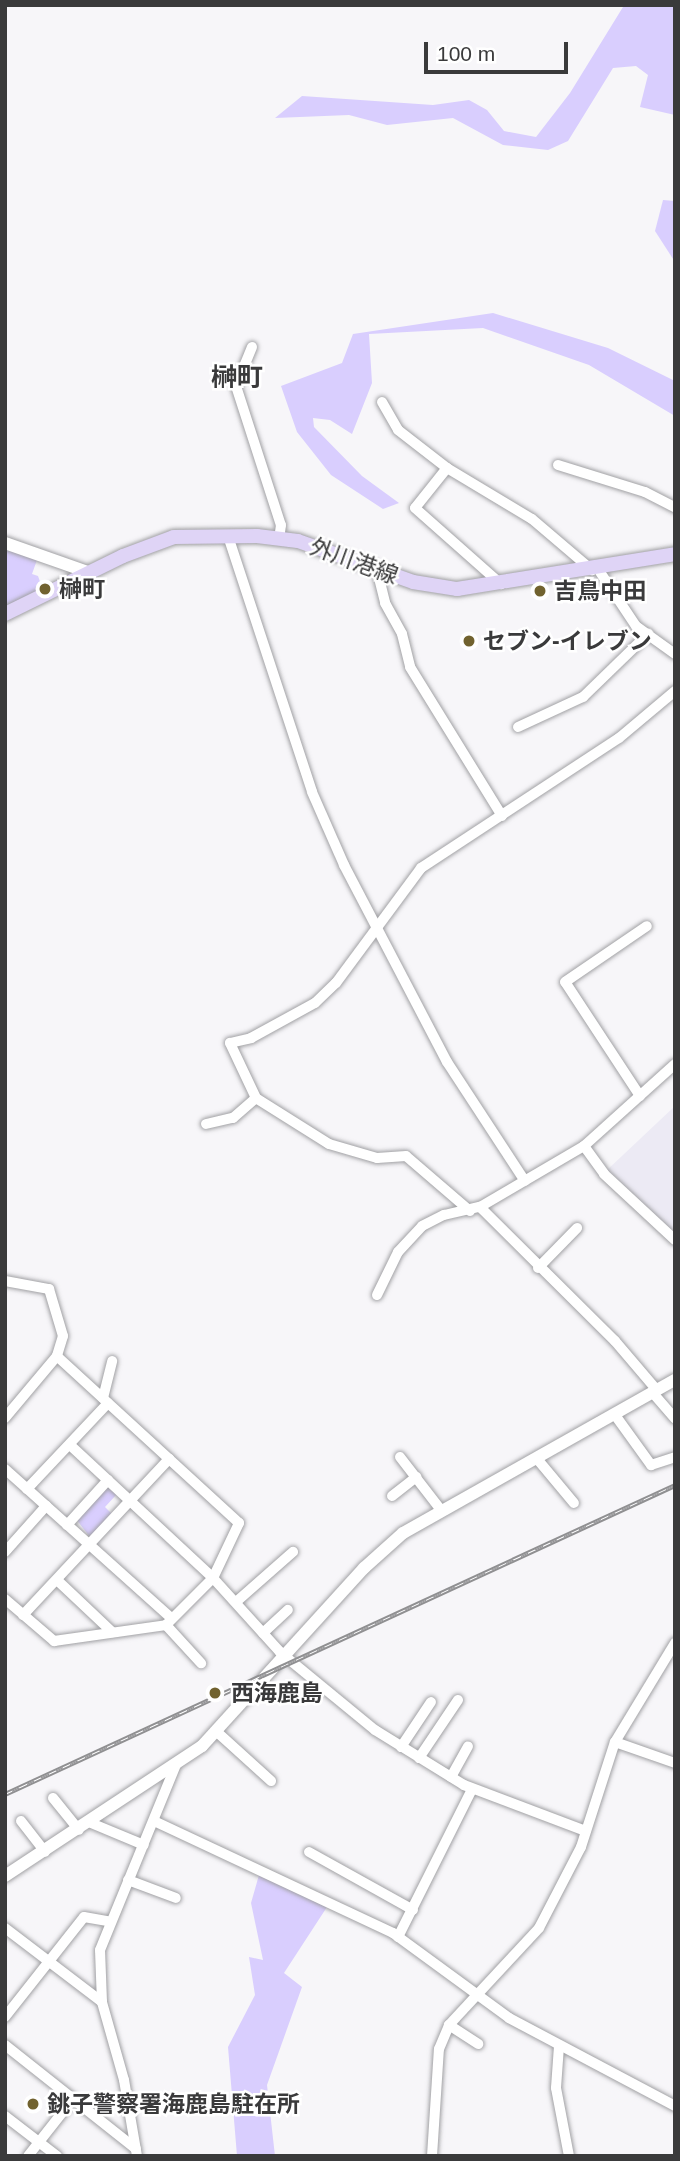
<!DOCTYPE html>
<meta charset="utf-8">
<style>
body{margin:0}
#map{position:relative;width:680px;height:2161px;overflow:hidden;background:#f7f6f9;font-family:Helvetica,"Noto Sans JP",sans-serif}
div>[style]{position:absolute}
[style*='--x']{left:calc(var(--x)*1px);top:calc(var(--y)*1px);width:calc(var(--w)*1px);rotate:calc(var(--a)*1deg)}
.built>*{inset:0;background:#eceaf4}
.green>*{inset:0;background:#d9cefe}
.roads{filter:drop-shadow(0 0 2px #a1a1a4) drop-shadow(0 0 2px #a1a1a4)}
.minor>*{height:10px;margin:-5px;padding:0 5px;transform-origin:5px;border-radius:5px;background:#fff}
.tertiary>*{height:12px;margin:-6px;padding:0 6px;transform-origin:6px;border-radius:6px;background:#fff}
.secondary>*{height:14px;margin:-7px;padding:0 7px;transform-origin:7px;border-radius:7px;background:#dfd4f6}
.rail>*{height:5px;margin-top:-2.5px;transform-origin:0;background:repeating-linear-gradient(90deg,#fff 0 8px,#909092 0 16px);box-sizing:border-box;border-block:2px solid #909092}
.dots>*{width:19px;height:19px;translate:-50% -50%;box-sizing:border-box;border:4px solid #fff;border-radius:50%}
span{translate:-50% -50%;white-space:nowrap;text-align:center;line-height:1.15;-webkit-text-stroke:5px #fff;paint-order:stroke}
.street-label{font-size:23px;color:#3a3a3b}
.poi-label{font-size:23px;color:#3a3a3b;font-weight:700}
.left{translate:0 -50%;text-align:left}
.quarter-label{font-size:26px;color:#3a3a3b;font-weight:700}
.frame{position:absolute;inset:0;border:7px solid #3a3a3b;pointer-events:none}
.scale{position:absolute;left:424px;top:42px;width:144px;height:32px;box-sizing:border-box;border:4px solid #3a3a3b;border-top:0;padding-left:9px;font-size:21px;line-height:24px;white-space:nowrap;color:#3a3a3b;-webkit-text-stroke:5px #fff;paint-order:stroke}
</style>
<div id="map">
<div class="built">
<i style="clip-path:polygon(675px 1106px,675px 1234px,606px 1171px)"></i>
</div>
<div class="green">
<i style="clip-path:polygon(675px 5px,675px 115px,640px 107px,648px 75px,636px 66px,613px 68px,568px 141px,548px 150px,503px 145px,453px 118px,387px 125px,349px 115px,275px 118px,302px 96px,433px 105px,469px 100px,487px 110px,504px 131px,536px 137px,570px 93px,623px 7px)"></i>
<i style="clip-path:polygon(663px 200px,675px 201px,675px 262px,655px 231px)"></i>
<i style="clip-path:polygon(493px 313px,608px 348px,675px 381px,675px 416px,589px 365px,483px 328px,369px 334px,372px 383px,352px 434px,330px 420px,313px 418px,314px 427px,362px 476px,399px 503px,383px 509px,331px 475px,297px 432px,281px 386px,342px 363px,353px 334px)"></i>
<i style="clip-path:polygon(5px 548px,37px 560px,32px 574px,38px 576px,43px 590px,5px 610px)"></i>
<i style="clip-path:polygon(108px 1486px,117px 1494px,105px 1507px,113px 1515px,90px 1537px,76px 1519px)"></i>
<i style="clip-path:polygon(259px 1875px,327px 1907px,284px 1973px,302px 1987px,267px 2085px,275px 2156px,237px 2156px,228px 2047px,255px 1995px,249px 1957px,263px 1960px,251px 1903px)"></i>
</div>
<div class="roads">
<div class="minor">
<i style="--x:252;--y:347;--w:42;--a:112.3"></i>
<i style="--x:236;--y:386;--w:146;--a:72.1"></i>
<i style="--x:281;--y:525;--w:14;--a:98"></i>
<i style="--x:382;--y:402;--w:32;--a:60"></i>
<i style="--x:398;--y:430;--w:62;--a:37.8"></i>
<i style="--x:447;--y:468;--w:99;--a:31"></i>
<i style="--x:532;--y:519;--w:79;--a:40.4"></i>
<i style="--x:558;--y:465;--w:91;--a:17.2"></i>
<i style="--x:645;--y:492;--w:34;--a:27"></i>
<i style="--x:447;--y:468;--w:51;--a:128.7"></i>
<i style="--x:415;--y:508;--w:115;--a:41.5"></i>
<i style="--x:228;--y:536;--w:269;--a:71.8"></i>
<i style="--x:312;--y:792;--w:80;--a:66.3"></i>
<i style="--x:344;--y:865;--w:222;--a:62.4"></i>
<i style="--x:447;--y:1062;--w:142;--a:56.8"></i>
<i style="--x:598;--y:569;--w:69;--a:56.3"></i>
<i style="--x:636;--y:626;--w:48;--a:35.7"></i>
<i style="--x:377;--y:570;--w:34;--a:76"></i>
<i style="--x:385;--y:603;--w:35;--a:61"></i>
<i style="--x:402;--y:634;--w:34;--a:76"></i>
<i style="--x:410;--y:667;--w:175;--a:58.3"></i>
<i style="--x:518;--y:727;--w:72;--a:-24.8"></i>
<i style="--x:583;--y:697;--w:91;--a:-44.1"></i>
<i style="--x:640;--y:1096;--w:136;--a:-123.3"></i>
<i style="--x:565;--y:982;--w:99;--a:-34.3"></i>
<i style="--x:206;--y:1124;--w:28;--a:-13"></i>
<i style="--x:233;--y:1118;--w:30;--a:-41"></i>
<i style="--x:584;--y:1146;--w:34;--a:54"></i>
<i style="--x:604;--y:1174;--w:97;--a:42.9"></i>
<i style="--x:480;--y:1207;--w:190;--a:44.8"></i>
<i style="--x:615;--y:1341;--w:63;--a:49.5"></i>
<i style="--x:470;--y:1211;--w:84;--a:-139.3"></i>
<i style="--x:406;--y:1156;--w:29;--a:176"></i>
<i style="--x:377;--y:1158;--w:50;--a:-163.7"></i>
<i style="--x:329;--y:1144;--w:86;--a:-147.8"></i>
<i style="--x:256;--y:1098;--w:61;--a:-115.3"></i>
<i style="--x:230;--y:1043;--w:22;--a:-13"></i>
<i style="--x:251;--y:1038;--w:73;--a:-28.7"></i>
<i style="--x:315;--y:1003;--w:29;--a:-44"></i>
<i style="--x:336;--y:983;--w:143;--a:-53.5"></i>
<i style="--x:421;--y:868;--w:237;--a:-33.3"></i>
<i style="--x:619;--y:738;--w:73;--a:-40"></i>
<i style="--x:538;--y:1268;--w:56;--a:-45.7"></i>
<i style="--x:5;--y:1281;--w:45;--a:10.3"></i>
<i style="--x:49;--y:1289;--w:49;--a:73.4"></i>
<i style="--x:63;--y:1336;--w:21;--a:107"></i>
<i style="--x:57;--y:1356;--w:81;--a:130"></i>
<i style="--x:377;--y:1295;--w:48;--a:-64"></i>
<i style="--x:398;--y:1252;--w:35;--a:-47"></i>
<i style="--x:422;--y:1226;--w:25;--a:-27"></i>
<i style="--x:444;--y:1215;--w:37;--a:-13"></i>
<i style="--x:480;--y:1207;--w:121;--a:-30.4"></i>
<i style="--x:584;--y:1146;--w:122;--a:-42"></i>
<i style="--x:652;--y:1392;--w:35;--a:49"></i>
<i style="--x:103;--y:1398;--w:38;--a:-76"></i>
<i style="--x:615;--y:1415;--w:62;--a:54.2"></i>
<i style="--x:651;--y:1465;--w:25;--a:-18"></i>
<i style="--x:70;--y:1445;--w:195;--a:42.9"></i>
<i style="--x:213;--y:1578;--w:100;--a:47.8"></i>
<i style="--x:280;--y:1652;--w:123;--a:39.4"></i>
<i style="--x:375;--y:1730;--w:105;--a:31.7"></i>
<i style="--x:464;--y:1785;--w:130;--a:20.7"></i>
<i style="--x:400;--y:1457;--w:67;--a:52.3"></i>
<i style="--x:538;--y:1460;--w:56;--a:50.1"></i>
<i style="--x:5;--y:1469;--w:224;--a:41.9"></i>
<i style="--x:27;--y:1489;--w:118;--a:-46.7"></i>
<i style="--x:392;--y:1496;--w:31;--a:-38"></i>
<i style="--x:67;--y:1525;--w:61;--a:-47.7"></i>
<i style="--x:5;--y:1552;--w:62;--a:-48.3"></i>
<i style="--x:57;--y:1580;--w:76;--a:43.4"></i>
<i style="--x:5;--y:1599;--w:65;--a:40.6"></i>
<i style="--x:54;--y:1641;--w:113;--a:-8.1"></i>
<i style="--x:166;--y:1625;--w:66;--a:-45"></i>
<i style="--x:213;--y:1578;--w:61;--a:-64.7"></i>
<i style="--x:239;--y:1523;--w:247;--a:-137.5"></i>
<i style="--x:236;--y:1602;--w:76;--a:-41.3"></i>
<i style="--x:23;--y:1615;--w:214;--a:-46.9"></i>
<i style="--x:166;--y:1625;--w:52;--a:47.4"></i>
<i style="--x:263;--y:1633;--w:34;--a:-43"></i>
<i style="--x:217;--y:1732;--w:73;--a:42.2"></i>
<i style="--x:615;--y:1742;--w:64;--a:19.3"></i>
<i style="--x:401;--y:1747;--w:54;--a:-56.3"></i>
<i style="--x:419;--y:1758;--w:70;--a:-56.1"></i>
<i style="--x:451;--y:1777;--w:35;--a:-61"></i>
<i style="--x:53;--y:1798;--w:41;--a:50.9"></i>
<i style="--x:21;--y:1821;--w:39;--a:52"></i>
<i style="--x:154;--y:1821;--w:264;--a:25.1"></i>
<i style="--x:393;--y:1933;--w:144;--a:36.2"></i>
<i style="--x:509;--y:2018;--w:188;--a:27.9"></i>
<i style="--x:91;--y:1823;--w:57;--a:22.5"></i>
<i style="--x:309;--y:1852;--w:119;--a:29.1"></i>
<i style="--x:128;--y:1880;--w:51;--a:20.6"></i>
<i style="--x:5;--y:1928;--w:122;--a:37.3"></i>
<i style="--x:398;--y:1937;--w:165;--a:-63.4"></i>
<i style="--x:5;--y:2017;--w:127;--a:-51.7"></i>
<i style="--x:84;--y:1917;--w:27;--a:10"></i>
<i style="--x:449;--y:2025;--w:35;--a:33"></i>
<i style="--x:5;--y:2045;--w:167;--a:38.4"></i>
<i style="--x:559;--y:2046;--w:42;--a:94.1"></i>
<i style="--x:556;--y:2088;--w:69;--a:79.2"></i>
<i style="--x:5;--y:2116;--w:66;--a:37.6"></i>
<i style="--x:28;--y:2156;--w:73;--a:-51.7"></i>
<i style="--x:137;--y:2156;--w:77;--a:-99.7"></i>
<i style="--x:124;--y:2080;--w:81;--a:-105.8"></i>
<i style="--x:102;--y:2002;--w:52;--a:-92.2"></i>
<i style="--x:100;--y:1950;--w:200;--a:-67.7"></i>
<i style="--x:432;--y:2156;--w:107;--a:-86.3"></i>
<i style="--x:439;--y:2049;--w:26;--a:-67"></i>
<i style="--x:449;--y:2025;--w:132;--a:-47.1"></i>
<i style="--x:539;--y:1928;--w:91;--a:-62.6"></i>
<i style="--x:581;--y:1847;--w:110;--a:-72.1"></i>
<i style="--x:615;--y:1742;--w:116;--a:-58.8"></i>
</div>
<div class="tertiary">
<i style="--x:5;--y:543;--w:88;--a:19.3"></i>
<i style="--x:5;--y:1876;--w:236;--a:-33.4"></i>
<i style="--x:202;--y:1746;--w:241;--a:-47.7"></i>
<i style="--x:364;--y:1568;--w:52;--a:-41.9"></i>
<i style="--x:403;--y:1533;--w:312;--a:-29.4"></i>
</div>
<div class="secondary">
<i style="--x:5;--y:614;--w:131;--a:-26.2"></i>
<i style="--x:123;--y:556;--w:54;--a:-20.4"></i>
<i style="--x:174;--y:537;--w:83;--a:-0.7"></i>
<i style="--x:257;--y:536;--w:41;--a:7"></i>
<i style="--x:298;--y:541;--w:122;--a:19.6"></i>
<i style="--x:413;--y:582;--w:45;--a:9"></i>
<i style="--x:457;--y:589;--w:221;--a:-9.1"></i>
</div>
</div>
<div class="rail">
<i style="--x:5;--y:1794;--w:738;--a:-24.76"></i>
</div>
<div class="dots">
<i style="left:45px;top:589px;background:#71622f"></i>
<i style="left:540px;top:591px;background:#71622f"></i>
<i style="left:469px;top:641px;background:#71622f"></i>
<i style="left:215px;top:1693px;background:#71622f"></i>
<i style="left:33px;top:2104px;background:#71622f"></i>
</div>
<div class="street-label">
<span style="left:354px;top:561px;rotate:20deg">外川港線</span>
</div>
<div class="poi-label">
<span class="left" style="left:59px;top:589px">榊町</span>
<span class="left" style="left:554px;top:591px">吉鳥中田</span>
<span class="left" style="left:483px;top:641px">セブン-イレブン</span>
<span class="left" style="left:231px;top:1693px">西海鹿島</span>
<span class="left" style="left:47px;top:2104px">銚子警察署海鹿島駐在所</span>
</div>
<div class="quarter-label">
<span style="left:237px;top:378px">榊町</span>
</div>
<div class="frame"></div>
<div class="scale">100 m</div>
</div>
